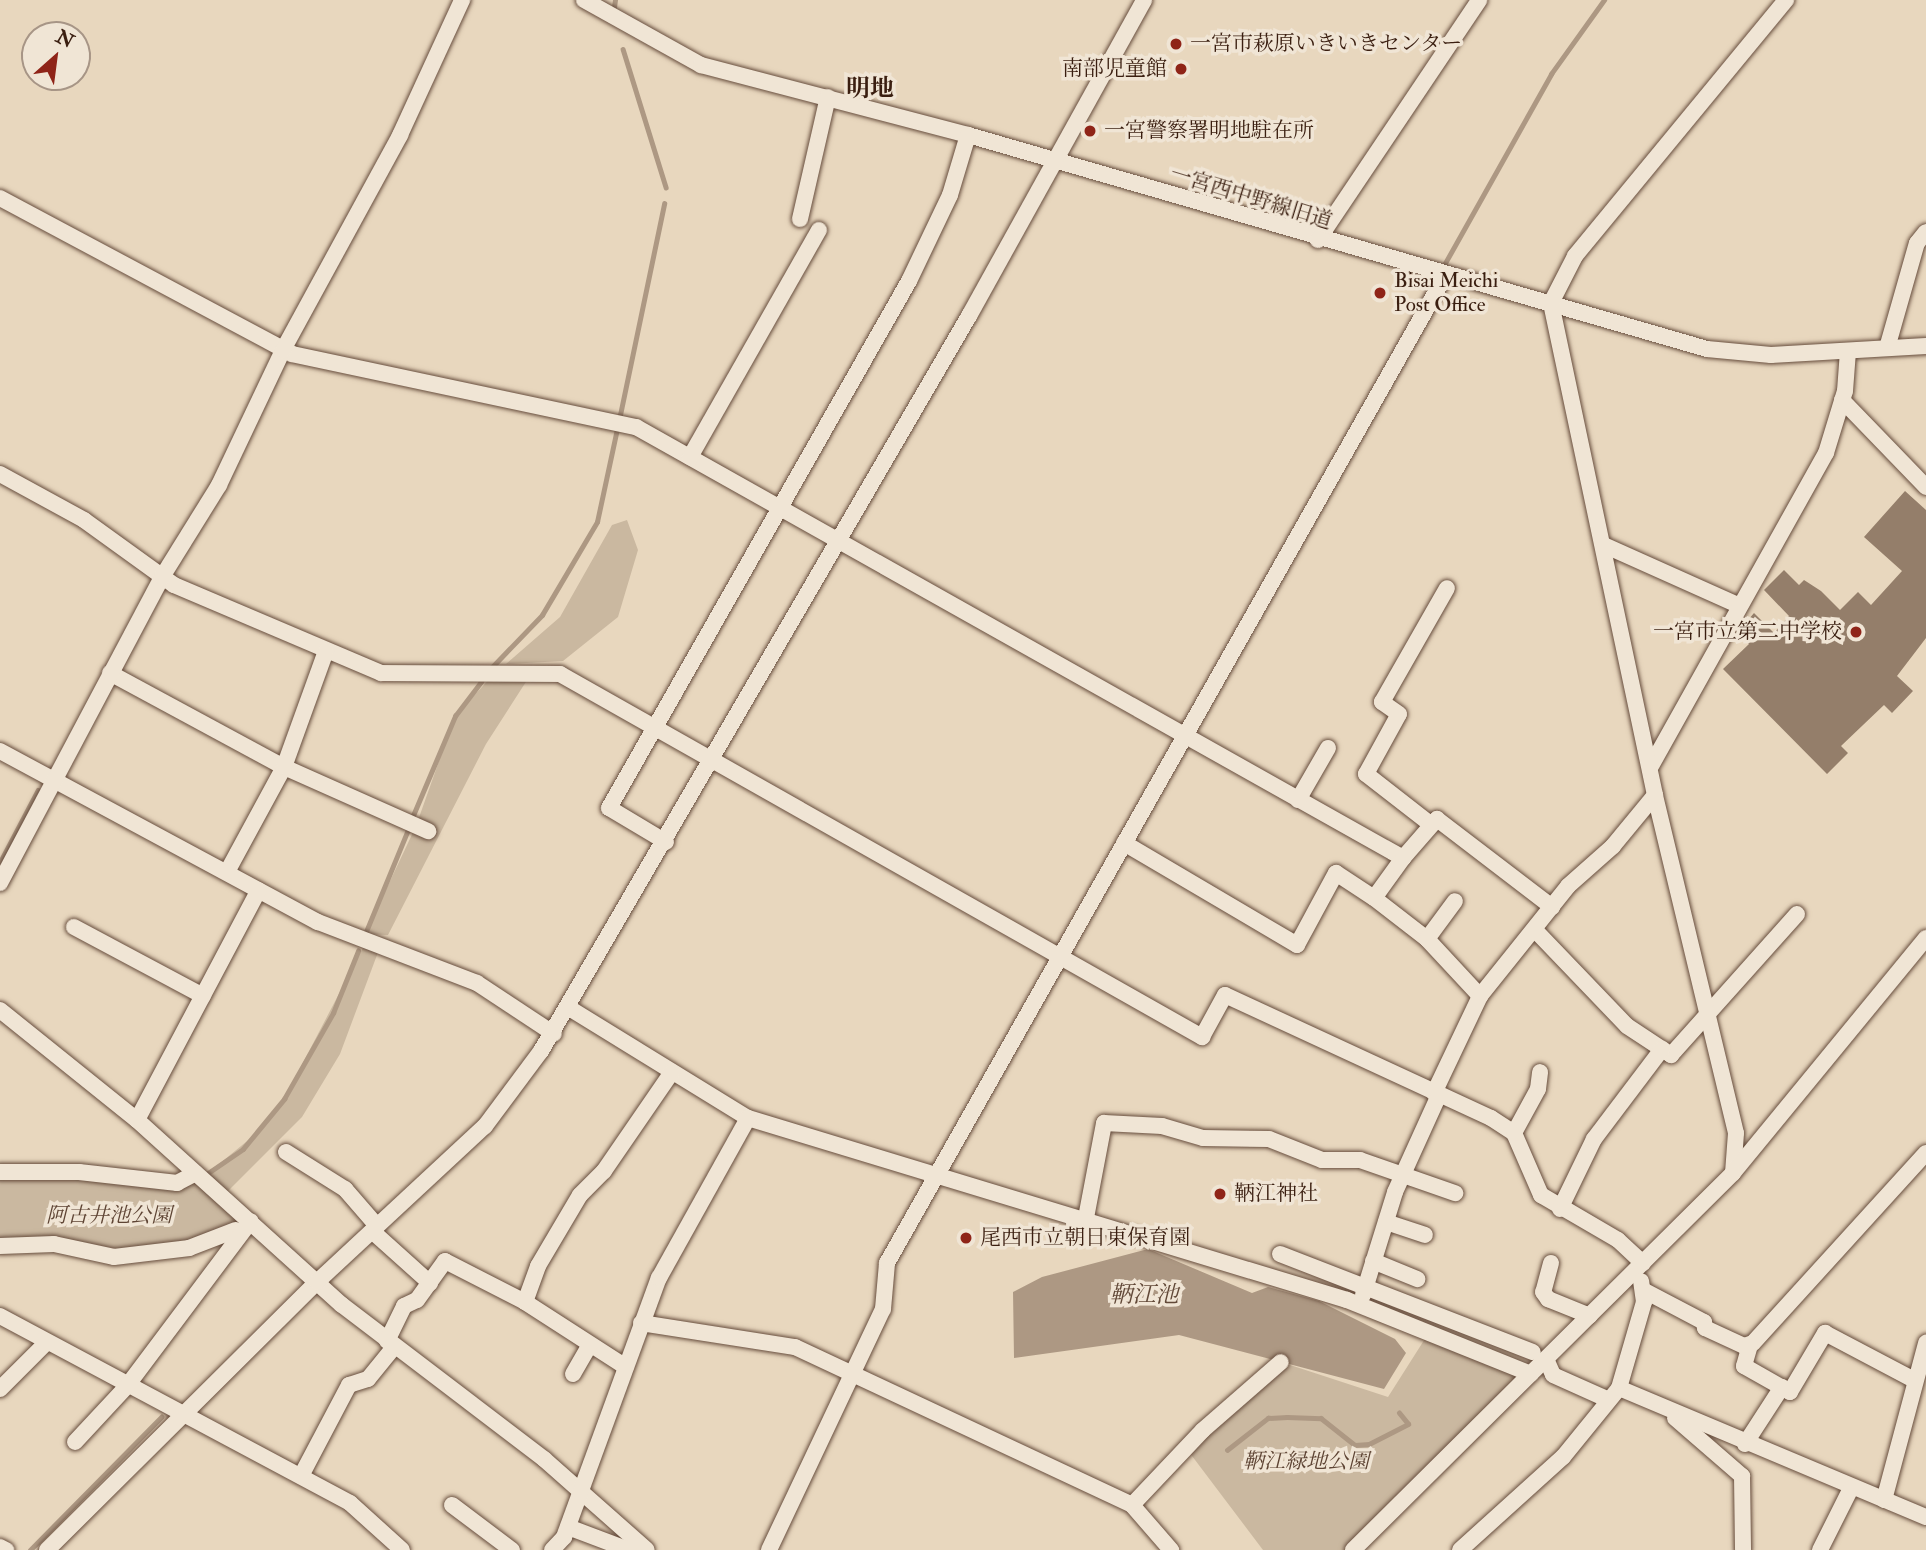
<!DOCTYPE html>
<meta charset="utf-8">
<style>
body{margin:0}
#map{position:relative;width:1926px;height:1550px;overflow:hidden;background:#e8d7be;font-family:"IM FELL Double Pica","Noto Serif JP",serif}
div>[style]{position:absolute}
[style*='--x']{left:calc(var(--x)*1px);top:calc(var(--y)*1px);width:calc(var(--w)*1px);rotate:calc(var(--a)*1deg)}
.green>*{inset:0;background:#cab8a0}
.water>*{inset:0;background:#ad9883}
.stream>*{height:4.5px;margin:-2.25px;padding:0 2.25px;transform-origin:2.25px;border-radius:2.25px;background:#ad9883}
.building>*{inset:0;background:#947e6a}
.roads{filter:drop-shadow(0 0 2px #664c3c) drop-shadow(0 0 2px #664c3c)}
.minor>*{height:16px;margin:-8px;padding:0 8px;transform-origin:8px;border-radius:8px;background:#f0e5d5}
.dots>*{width:19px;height:19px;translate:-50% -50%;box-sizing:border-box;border:4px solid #f0e5d5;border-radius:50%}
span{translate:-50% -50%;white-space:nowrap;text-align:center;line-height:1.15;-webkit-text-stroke:7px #f0e5d5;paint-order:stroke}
.poi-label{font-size:21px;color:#3a1e10}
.left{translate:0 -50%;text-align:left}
.right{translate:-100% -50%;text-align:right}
.street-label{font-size:21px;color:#3a1e10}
.park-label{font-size:21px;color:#5e4434;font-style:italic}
.water-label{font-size:23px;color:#624938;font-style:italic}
.quarter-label{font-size:24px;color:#3a1e10;font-weight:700}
.north{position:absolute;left:21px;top:21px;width:70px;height:70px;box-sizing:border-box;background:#f0e5d5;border:2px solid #a79586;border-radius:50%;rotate:28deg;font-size:19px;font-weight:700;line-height:28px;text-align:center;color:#3a1e10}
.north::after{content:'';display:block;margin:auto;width:24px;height:32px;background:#8f2418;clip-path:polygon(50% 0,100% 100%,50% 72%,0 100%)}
</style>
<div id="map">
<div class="green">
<i style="clip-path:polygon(627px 520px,638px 550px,618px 617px,563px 661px,506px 664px,560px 617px,612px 525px)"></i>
<i style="clip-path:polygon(494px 674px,531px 674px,486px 744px,388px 935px,365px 934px,416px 826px,455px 716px)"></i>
<i style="clip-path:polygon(366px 942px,380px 947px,340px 1054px,302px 1117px,223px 1196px,251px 1221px,150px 1253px,0 1246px,0 1172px,202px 1178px,257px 1133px,284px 1099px)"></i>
<i style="clip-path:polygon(1428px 1334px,1531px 1374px,1353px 1550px,1263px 1550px,1186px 1448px,1281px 1362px,1388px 1397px)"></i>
</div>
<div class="water">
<i style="clip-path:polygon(1148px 1249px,1252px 1293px,1268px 1287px,1319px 1301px,1395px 1339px,1406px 1353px,1384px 1389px,1179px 1335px,1014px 1358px,1013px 1292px,1042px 1277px)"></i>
</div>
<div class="stream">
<i style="--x:614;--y:7;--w:7;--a:-82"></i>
<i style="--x:623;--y:49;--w:145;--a:72.7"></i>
<i style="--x:1444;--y:265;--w:219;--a:-60.7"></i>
<i style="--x:1551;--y:74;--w:91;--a:-54.4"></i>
<i style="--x:620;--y:415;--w:216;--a:-78.2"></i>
<i style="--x:492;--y:667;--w:72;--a:-46.1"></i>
<i style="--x:542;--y:615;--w:108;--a:-59.4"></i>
<i style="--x:597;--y:522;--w:95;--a:-77.9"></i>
<i style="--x:412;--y:818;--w:111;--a:-67.1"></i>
<i style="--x:455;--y:716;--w:43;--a:-52.6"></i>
<i style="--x:0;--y:862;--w:81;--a:-62.2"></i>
<i style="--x:365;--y:934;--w:116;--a:-67.6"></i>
<i style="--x:208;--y:1173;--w:42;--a:-34.4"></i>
<i style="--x:243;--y:1149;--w:65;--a:-50.6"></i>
<i style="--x:284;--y:1099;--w:99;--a:-60.3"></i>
<i style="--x:333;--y:1013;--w:67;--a:-68"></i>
<i style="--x:1227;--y:1450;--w:52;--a:-38"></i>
<i style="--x:1268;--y:1418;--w:19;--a:-3"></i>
<i style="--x:1287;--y:1417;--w:34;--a:2"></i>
<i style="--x:1321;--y:1418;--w:43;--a:38.5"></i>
<i style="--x:1355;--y:1445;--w:14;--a:-4"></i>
<i style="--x:1369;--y:1444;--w:44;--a:-27.1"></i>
<i style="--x:1408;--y:1424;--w:14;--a:-129"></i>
<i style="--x:30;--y:1550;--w:187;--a:-45.4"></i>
</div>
<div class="building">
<i style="clip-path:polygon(1905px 491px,1926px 510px,1926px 638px,1897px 676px,1913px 691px,1892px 713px,1884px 705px,1841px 746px,1848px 753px,1827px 774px,1723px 669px,1749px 644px,1737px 633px,1754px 613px,1774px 633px,1789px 616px,1764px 590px,1784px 570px,1799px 585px,1804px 580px,1821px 591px,1840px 610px,1858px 592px,1871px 605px,1902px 571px,1864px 537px)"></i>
</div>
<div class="roads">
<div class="minor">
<i style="--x:584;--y:0;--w:134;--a:29.1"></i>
<i style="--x:701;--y:65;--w:276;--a:14.7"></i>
<i style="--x:968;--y:135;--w:769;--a:16.15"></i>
<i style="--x:1707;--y:349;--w:64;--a:5.4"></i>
<i style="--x:1771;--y:355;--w:155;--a:-3.3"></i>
<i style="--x:0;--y:198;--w:331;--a:28.1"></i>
<i style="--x:292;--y:354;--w:352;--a:12"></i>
<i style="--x:636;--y:427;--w:880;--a:29.33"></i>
<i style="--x:1403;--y:858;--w:49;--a:125.9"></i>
<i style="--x:1374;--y:898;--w:67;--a:37.7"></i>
<i style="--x:1427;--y:939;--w:78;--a:47.1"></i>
<i style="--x:800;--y:219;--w:125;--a:-77.1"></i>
<i style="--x:1318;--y:240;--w:289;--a:-56.1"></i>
<i style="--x:1887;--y:348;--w:109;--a:-74.1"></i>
<i style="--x:1917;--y:243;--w:14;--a:-51"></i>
<i style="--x:1842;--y:400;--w:121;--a:46"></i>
<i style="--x:690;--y:457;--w:261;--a:-60.4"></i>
<i style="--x:0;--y:474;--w:96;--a:28.7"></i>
<i style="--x:84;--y:520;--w:111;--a:35.8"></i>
<i style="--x:174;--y:585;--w:225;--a:23"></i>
<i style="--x:381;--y:673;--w:179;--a:0.3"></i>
<i style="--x:560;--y:674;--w:738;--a:29.48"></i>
<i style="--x:1202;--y:1037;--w:48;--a:-61.3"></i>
<i style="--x:1225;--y:995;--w:293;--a:24.8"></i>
<i style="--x:1491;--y:1118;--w:27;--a:33"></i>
<i style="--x:1514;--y:1133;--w:68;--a:66.5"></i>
<i style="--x:1541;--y:1195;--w:89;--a:30.3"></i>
<i style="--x:1618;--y:1240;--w:34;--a:43"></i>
<i style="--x:1606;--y:546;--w:145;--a:24.1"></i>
<i style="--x:110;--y:673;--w:198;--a:28.4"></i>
<i style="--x:284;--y:767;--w:158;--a:24"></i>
<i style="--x:0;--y:751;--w:361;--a:28.3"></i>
<i style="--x:318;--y:922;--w:170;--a:21"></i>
<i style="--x:477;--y:983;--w:92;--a:33.5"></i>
<i style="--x:1651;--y:766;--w:359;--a:-60.8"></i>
<i style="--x:1826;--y:453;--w:65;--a:-73"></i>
<i style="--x:1845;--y:391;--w:40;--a:-85.7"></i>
<i style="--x:1298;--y:800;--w:60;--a:-60"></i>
<i style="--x:1429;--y:823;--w:80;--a:-142.1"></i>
<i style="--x:1366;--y:774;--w:68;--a:-61.2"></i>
<i style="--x:1399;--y:714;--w:21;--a:-145"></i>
<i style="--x:1382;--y:702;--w:131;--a:-60.3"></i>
<i style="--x:666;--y:842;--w:66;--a:-149.2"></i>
<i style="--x:609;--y:808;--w:606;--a:-60.35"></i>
<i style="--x:909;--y:281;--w:95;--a:-64.5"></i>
<i style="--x:950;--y:195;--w:63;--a:-73.3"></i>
<i style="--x:1124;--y:843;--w:201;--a:30.5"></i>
<i style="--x:1297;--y:945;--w:82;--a:-61.6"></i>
<i style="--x:1336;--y:873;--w:45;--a:33.3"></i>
<i style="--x:1403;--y:858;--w:52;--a:-48.9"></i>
<i style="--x:1437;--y:819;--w:145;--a:37.4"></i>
<i style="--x:227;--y:872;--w:119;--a:-61.5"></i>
<i style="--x:284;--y:767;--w:123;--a:-70.1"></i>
<i style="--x:0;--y:883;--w:346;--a:-62.1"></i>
<i style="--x:162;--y:577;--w:108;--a:-58.2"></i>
<i style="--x:219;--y:485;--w:149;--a:-64.6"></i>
<i style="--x:283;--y:350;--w:245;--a:-61.4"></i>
<i style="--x:400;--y:135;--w:149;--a:-65.3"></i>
<i style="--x:74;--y:927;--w:146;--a:28.1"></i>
<i style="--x:1535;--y:930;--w:133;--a:46.2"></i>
<i style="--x:1627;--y:1026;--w:53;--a:33.4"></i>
<i style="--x:1671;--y:1055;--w:189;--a:-48.2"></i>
<i style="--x:1427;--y:939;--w:47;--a:-53.6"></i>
<i style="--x:569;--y:1008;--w:210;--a:31.6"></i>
<i style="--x:748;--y:1118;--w:626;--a:16.9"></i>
<i style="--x:1347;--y:1300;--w:198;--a:21.9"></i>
<i style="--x:0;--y:1010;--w:176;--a:38.8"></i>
<i style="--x:137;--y:1120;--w:276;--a:42.1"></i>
<i style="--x:342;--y:1305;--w:254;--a:37.3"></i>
<i style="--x:544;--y:1459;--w:137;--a:41.5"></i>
<i style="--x:1434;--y:1093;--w:107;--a:-64.6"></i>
<i style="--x:1480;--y:996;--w:141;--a:-51.3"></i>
<i style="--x:1568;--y:886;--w:60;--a:-41.6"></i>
<i style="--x:1613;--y:846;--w:66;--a:-50.5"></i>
<i style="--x:137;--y:1120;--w:260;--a:-62.1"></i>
<i style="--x:1514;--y:1133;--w:50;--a:-61.4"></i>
<i style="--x:1538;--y:1089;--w:17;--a:-83"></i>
<i style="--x:286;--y:1152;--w:70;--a:32.1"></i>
<i style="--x:345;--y:1189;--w:49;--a:49.1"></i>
<i style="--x:0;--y:1172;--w:79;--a:0"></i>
<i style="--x:79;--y:1172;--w:99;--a:6.4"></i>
<i style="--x:177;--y:1183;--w:21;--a:-28"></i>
<i style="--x:1733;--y:1173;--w:40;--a:-85.7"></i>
<i style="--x:1736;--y:1133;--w:348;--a:-103.5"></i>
<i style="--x:1655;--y:795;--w:503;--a:-101.94"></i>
<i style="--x:1551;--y:303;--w:53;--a:-62.9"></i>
<i style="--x:1575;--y:256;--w:332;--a:-50.5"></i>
<i style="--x:1560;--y:1209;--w:78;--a:-64.1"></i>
<i style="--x:1594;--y:1139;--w:113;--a:-52.9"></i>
<i style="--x:1386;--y:1222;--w:41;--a:18.4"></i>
<i style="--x:1085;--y:1223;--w:102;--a:-79.2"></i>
<i style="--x:1104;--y:1123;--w:58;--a:3"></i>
<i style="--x:1162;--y:1126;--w:43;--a:16.3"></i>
<i style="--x:1203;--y:1138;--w:66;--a:0.9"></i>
<i style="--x:1269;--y:1139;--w:57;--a:21.6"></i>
<i style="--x:1322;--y:1160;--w:38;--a:0"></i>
<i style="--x:1360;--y:1160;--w:101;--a:19.2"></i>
<i style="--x:372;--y:1231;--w:78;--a:41.9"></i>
<i style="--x:0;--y:1246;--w:54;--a:-2.1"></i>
<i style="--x:54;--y:1244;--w:61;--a:12.2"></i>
<i style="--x:114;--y:1257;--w:76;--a:-6.8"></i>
<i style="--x:189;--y:1248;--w:50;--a:-21"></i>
<i style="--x:1280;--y:1254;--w:271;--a:21.2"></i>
<i style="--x:1373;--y:1261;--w:48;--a:22.2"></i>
<i style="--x:1551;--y:1263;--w:30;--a:105"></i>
<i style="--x:1543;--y:1292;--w:9;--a:54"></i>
<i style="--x:1548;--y:1299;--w:45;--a:22"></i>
<i style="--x:1643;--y:1290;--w:69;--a:27.7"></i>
<i style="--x:1704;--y:1322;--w:6;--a:81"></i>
<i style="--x:1705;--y:1328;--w:43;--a:24.8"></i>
<i style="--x:1744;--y:1346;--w:9;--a:-18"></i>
<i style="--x:1753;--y:1343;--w:257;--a:-47.7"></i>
<i style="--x:1363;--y:1295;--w:108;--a:-72.7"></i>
<i style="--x:1395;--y:1192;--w:107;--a:-65.6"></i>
<i style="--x:525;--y:1302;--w:38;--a:-70"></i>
<i style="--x:538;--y:1266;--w:82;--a:-59.4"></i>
<i style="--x:580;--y:1195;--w:34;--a:-45"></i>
<i style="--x:604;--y:1171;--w:120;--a:-55.5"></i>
<i style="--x:0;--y:1316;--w:397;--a:28.1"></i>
<i style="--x:350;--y:1503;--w:70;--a:42.1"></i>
<i style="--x:641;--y:1323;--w:156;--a:8.9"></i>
<i style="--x:795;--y:1347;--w:372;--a:25.1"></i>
<i style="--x:1132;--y:1505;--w:60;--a:49.1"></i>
<i style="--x:387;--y:1341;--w:39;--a:-64"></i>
<i style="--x:404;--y:1306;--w:14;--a:-25"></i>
<i style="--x:417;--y:1300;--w:48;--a:-54.3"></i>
<i style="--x:445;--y:1261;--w:90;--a:27.1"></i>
<i style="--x:525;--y:1302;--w:120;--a:32.8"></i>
<i style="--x:1750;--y:1345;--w:22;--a:106"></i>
<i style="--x:1744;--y:1366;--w:53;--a:29.5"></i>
<i style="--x:1790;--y:1392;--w:69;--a:-59.3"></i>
<i style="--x:1825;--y:1333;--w:101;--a:27.8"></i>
<i style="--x:1546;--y:1359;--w:17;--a:66"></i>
<i style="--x:1553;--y:1375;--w:61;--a:24.1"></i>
<i style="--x:573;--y:1374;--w:34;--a:-60"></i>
<i style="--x:1619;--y:1388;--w:333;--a:22.8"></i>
<i style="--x:0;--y:1389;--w:66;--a:-45"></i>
<i style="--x:1675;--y:1418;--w:89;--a:40.9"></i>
<i style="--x:1742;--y:1476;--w:74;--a:89.2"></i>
<i style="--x:75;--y:1442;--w:76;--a:-47.1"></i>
<i style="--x:127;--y:1386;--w:206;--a:-53.1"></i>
<i style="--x:1745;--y:1444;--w:68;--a:-57"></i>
<i style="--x:301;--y:1476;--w:103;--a:-62.2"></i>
<i style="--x:349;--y:1385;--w:20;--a:-18"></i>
<i style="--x:368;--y:1379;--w:41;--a:-50.9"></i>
<i style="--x:1884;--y:1500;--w:163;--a:-75"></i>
<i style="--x:452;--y:1505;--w:75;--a:36.9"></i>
<i style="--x:1132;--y:1505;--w:103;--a:-46.6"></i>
<i style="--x:1203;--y:1430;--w:103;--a:-41.1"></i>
<i style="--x:568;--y:1527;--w:65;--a:20.7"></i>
<i style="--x:0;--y:1547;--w:7;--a:27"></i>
<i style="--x:47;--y:1550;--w:380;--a:-44.8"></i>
<i style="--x:317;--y:1282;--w:229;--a:-42.9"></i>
<i style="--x:485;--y:1126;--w:94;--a:-53.3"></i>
<i style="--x:541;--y:1051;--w:851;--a:-59.79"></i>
<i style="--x:969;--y:316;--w:361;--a:-61"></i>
<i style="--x:552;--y:1550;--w:18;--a:-47"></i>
<i style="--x:564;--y:1537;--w:276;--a:-69.9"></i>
<i style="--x:659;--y:1278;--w:183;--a:-60.9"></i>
<i style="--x:769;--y:1550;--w:267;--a:-64.7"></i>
<i style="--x:883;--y:1309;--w:46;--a:-85"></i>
<i style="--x:887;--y:1263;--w:1134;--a:-60.52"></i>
<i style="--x:1353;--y:1550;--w:535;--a:-44.77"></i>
<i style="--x:1733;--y:1173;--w:304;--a:-50.6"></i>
<i style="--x:1460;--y:1550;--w:139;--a:-42.1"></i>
<i style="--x:1563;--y:1457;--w:89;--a:-50.9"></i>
<i style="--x:1619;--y:1388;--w:90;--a:-73.8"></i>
<i style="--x:1644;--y:1302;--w:21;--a:-98"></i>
<i style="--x:1820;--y:1550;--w:69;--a:-63.4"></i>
</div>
</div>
<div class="dots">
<i style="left:1176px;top:44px;background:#8f2418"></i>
<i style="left:1181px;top:69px;background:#8f2418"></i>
<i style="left:1090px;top:131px;background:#8f2418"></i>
<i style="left:1380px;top:293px;background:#8f2418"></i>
<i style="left:1856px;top:632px;background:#8f2418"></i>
<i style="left:1220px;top:1194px;background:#8f2418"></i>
<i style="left:966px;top:1238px;background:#8f2418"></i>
</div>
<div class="poi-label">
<span class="left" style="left:1190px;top:44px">一宮市萩原いきいきセンター</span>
<span class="right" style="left:1167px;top:69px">南部児童館</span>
<span class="left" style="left:1104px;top:131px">一宮警察署明地駐在所</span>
<span class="left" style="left:1394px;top:293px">Bisai Meichi<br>Post Office</span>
<span class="right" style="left:1842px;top:632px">一宮市立第二中学校</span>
<span class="left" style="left:1234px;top:1194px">鞆江神社</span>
<span class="left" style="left:980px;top:1238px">尾西市立朝日東保育園</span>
</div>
<div class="street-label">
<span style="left:1251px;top:198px;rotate:17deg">一宮西中野線旧道</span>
</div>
<div class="park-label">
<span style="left:109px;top:1216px">阿古井池公園</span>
<span style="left:1306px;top:1462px">鞆江緑地公園</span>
</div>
<div class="water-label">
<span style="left:1144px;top:1295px">鞆江池</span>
</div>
<div class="quarter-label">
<span style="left:870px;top:89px">明地</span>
</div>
<div class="north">N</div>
</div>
